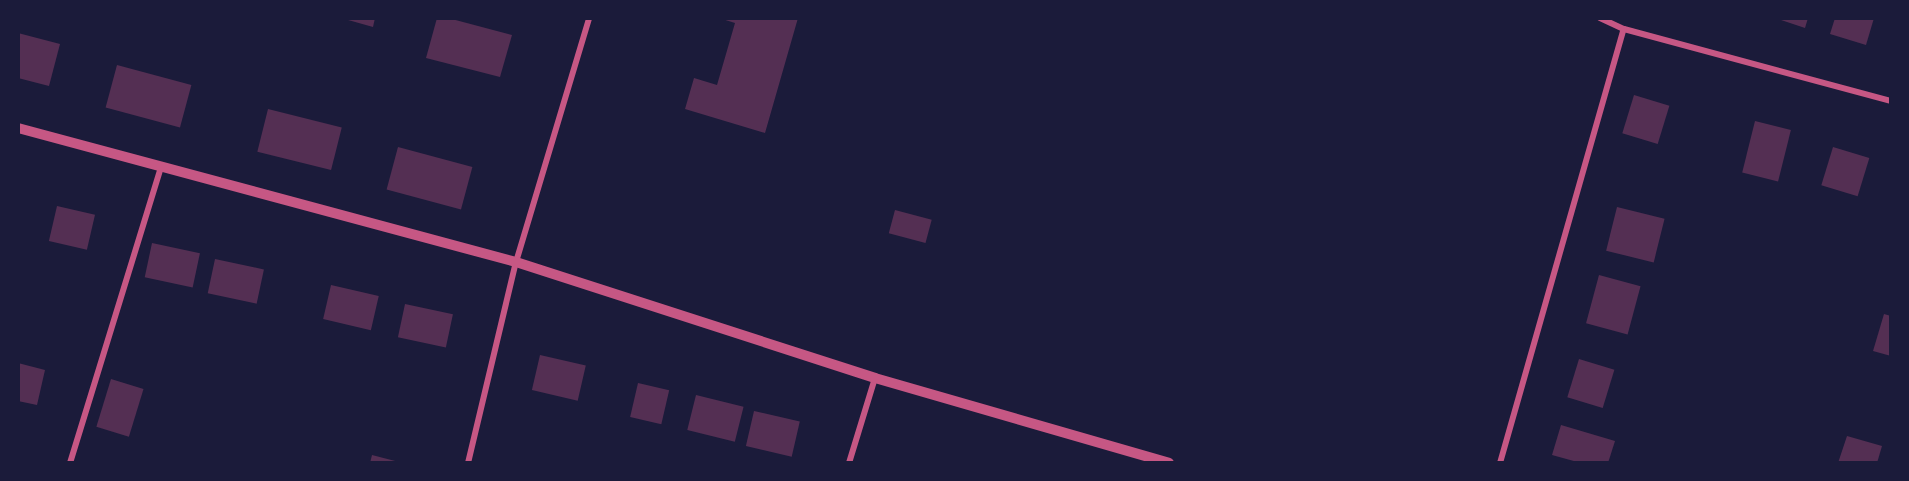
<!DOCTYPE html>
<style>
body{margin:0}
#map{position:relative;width:1909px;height:481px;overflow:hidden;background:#1b1b3a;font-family:"Sofia Sans Condensed",sans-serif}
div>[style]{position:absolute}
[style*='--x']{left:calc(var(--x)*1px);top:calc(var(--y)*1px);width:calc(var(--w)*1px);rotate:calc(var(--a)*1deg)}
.building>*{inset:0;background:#542f53;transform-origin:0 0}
.minor>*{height:6px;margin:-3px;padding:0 3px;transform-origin:3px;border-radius:3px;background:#c65784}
.tertiary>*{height:10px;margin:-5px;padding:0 5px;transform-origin:5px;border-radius:5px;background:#c65784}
span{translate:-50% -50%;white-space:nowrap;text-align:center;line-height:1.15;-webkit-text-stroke:4.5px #1b1b3a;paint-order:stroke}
.frame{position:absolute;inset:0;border:20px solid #1b1b3a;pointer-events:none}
</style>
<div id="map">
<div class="building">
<i style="clip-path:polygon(341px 18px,375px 18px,373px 27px)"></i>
<i style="clip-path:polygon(437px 18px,448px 18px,512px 35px,500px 77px,426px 58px)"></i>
<i style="clip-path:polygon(719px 18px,798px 18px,765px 133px,685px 109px,694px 78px,717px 85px,735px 23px)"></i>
<i style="clip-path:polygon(1775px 18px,1808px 18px,1805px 28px)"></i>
<i style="clip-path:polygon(1835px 18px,1874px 18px,1866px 45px,1830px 34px)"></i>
<i style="clip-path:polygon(18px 33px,60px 44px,49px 86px,18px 78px)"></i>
<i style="left:117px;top:65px;width:77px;height:44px;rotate:15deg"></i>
<i style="left:1634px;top:95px;width:37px;height:40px;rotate:17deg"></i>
<i style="left:268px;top:109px;width:76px;height:44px;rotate:14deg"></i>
<i style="left:1755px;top:121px;width:37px;height:53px;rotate:14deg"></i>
<i style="left:398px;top:147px;width:77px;height:44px;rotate:15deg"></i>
<i style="left:1833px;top:147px;width:38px;height:40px;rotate:17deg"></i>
<i style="left:57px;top:206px;width:39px;height:36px;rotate:13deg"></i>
<i style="left:1617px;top:207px;width:49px;height:45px;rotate:14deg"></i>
<i style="left:895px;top:210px;width:38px;height:24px;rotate:15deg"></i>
<i style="left:152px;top:243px;width:49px;height:35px;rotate:12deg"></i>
<i style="left:215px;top:259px;width:50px;height:35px;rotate:12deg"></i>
<i style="left:1599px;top:275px;width:43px;height:50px;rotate:15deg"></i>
<i style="left:331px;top:285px;width:49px;height:35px;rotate:13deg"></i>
<i style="left:405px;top:304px;width:49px;height:34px;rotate:12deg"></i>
<i style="clip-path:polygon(1884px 314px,1891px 316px,1891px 356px,1873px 351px)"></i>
<i style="left:540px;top:355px;width:47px;height:36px;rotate:13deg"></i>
<i style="left:1579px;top:359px;width:37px;height:40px;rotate:17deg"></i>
<i style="clip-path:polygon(18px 363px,45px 370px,37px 405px,18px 401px)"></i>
<i style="left:111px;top:379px;width:34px;height:50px;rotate:17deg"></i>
<i style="left:638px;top:383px;width:32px;height:35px;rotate:13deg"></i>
<i style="left:696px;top:395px;width:49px;height:36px;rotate:14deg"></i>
<i style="left:754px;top:411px;width:47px;height:36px;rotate:13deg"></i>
<i style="clip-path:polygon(1561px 425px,1615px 441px,1608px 463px,1581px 463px,1552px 455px)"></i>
<i style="clip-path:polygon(1847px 436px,1882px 446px,1877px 463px,1838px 463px)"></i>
<i style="clip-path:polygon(372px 455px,399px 462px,399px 463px,370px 463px)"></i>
</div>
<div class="minor">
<i style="--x:1600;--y:18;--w:26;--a:25"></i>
<i style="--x:1624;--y:29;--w:277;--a:15.1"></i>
<i style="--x:70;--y:463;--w:310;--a:-72.9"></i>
<i style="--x:468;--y:463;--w:207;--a:-76.6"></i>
<i style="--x:516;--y:262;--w:255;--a:-73.3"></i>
<i style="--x:849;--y:463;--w:89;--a:-73"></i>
<i style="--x:1500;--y:463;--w:451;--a:-74.1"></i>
</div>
<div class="tertiary">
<i style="--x:18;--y:128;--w:516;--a:15.06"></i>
<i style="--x:516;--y:262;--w:377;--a:17.9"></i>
<i style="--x:875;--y:378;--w:306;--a:16.1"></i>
</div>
<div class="frame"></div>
</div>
